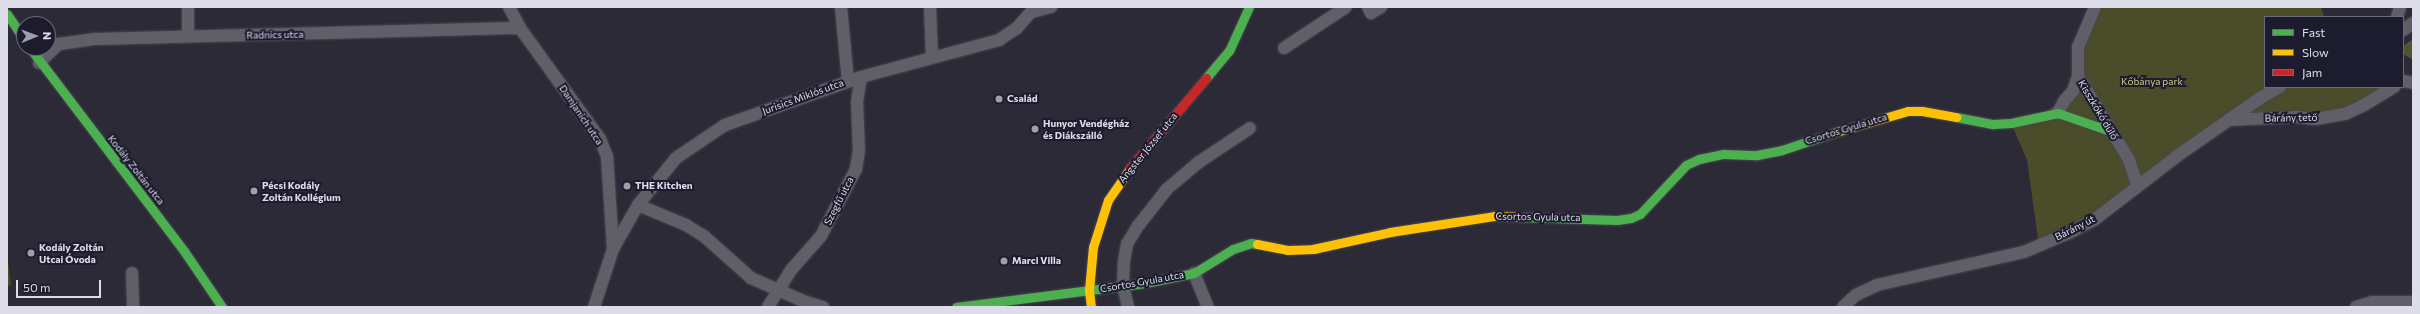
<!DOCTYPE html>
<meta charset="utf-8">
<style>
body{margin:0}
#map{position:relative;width:2420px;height:314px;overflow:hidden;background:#2b2a36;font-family:Commissioner,sans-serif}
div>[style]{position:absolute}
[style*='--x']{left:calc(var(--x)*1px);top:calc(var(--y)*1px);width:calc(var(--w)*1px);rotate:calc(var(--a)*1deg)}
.green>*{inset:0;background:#4b4c29}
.forest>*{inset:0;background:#53542f}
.roads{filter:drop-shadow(0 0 1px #494852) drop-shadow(0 0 1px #494852)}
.street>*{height:12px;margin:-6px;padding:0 6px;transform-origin:6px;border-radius:6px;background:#605f68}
.fast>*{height:9px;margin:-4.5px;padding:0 4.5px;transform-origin:4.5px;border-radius:4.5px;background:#4caf50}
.slow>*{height:9px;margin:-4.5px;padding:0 4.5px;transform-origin:4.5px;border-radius:4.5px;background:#ffc107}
.jam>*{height:9px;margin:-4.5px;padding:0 4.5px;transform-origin:4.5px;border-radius:4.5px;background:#c62828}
.dots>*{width:11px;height:11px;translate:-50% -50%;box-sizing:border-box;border:2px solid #1d1c2f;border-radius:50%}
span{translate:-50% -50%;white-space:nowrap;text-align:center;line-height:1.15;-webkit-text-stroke:4px #1d1c2f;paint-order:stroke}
.street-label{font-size:10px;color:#ddddea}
.park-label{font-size:10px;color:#c7cb81}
.poi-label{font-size:10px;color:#ddddea;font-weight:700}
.left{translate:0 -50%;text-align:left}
.frame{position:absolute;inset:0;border:8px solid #ddddea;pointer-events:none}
.legend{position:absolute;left:2264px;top:16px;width:140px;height:72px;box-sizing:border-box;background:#1d1c2f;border:1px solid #6a697a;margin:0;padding:5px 7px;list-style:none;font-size:12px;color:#ddddea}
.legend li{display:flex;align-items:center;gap:8px;height:20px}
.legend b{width:20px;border:1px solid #6a697a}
.north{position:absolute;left:16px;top:16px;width:40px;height:40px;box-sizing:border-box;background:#1d1c2f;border:1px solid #6a697a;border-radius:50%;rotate:89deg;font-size:11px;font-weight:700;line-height:16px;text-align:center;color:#ddddea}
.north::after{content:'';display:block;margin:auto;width:14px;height:18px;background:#9f9eab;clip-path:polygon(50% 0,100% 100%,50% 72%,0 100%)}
.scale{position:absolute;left:16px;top:280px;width:85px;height:18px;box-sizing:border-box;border:2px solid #ddddea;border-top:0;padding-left:5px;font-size:12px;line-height:14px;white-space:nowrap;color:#ddddea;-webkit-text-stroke:3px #1d1c2f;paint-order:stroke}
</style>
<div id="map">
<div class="green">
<i style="clip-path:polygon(2095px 7px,2321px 7px,2324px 17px,2265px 17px,2265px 87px,2387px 87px,2345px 114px,2228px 120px,2138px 187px,2039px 246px,2027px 160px,2011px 123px,2044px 114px,2073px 91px,2078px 47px)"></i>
<i style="clip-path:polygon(7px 254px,11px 285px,7px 286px)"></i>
</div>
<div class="forest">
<i style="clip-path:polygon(2413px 39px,2413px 60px,2403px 54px,2403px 46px)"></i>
</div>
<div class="roads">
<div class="street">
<i style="--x:188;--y:7;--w:29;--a:90"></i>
<i style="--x:509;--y:7;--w:24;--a:62"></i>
<i style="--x:520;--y:28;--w:137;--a:54.2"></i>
<i style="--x:600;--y:139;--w:18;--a:68"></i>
<i style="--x:607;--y:156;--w:93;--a:86.3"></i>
<i style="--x:613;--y:249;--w:61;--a:108.1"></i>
<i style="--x:841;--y:7;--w:74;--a:84.6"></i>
<i style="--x:930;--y:7;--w:49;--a:87.7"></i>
<i style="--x:1368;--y:7;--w:7;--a:63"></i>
<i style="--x:1371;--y:13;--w:12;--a:-31"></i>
<i style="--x:2095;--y:7;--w:43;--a:113"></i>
<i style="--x:2078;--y:47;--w:29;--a:90"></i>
<i style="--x:2078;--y:76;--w:98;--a:58.7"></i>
<i style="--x:2129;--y:160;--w:28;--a:72"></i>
<i style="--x:1032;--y:12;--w:20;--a:-15"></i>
<i style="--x:2397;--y:17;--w:10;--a:-73"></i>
<i style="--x:2403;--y:30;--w:12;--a:-35"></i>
<i style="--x:1284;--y:48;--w:74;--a:-33.5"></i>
<i style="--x:39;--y:63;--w:28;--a:-44"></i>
<i style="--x:59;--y:44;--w:37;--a:-8"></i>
<i style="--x:96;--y:39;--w:424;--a:-1.5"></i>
<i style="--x:2403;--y:81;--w:10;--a:11"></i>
<i style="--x:2058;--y:113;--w:13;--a:-63"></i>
<i style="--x:2064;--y:101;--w:13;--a:-48"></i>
<i style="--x:2073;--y:91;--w:16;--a:-72"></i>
<i style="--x:2228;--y:120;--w:68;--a:-2.5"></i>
<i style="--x:2296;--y:117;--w:20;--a:6"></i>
<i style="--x:2316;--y:119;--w:29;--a:-10"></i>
<i style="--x:2345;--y:114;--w:21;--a:-25"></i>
<i style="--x:2364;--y:105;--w:35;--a:-31"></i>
<i style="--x:638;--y:205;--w:52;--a:22.6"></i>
<i style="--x:686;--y:225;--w:22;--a:32"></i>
<i style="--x:705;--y:237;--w:62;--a:41.7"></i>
<i style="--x:751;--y:278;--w:57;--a:23.9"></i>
<i style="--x:803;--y:301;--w:21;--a:17"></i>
<i style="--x:613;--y:249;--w:51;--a:-60.4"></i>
<i style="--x:638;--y:205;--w:60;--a:-51"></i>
<i style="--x:676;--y:158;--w:59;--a:-34"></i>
<i style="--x:725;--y:125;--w:144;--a:-19.4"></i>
<i style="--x:861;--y:77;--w:143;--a:-15"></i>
<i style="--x:999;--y:40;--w:22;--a:-34"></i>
<i style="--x:1017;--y:28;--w:28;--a:-49"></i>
<i style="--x:132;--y:273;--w:34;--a:88"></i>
<i style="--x:1194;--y:273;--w:37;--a:68"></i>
<i style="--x:768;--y:307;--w:44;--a:-58.1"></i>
<i style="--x:791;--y:270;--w:45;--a:-48.6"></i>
<i style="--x:821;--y:236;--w:76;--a:-62.4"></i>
<i style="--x:856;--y:169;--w:18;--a:-81"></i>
<i style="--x:859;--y:151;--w:49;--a:-92.3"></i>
<i style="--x:857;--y:102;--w:25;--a:-81"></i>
<i style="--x:1128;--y:307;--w:22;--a:-103"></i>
<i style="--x:1123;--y:286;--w:25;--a:-88"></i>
<i style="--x:1124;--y:261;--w:17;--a:-80"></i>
<i style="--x:1127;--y:244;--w:21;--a:-59"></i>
<i style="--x:1138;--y:226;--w:47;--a:-51.9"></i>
<i style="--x:1167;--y:189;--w:42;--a:-40.2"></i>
<i style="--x:1199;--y:162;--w:61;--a:-33.7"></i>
<i style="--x:1843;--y:307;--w:18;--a:-43"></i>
<i style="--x:1856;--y:295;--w:23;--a:-25"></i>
<i style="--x:1877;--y:285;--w:151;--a:-12.7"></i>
<i style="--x:2024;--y:252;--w:53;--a:-23.2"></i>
<i style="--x:2073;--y:231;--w:24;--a:-28"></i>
<i style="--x:2094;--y:220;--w:105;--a:-37.6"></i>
<i style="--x:2177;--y:156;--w:101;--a:-34.9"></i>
<i style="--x:2260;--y:98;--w:23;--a:-29"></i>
<i style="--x:2356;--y:307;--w:17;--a:-17"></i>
<i style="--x:2372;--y:302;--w:41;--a:0"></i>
</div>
<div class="fast">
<i style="--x:7;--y:14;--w:30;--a:56"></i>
<i style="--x:30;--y:48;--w:255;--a:52.8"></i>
<i style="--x:184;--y:251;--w:68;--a:55.8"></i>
<i style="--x:1206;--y:78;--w:35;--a:-50"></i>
<i style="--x:1229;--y:51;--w:48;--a:-65.6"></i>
<i style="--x:1956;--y:117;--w:38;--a:11"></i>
<i style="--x:1993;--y:124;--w:18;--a:-3"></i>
<i style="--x:2011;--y:123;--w:48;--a:-12"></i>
<i style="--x:2058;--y:113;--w:55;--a:19.1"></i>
<i style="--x:1518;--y:217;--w:99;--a:1.7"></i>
<i style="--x:1617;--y:220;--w:14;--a:-8"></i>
<i style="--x:1631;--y:218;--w:10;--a:-24"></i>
<i style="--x:1640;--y:214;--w:67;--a:-46.8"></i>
<i style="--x:1686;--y:165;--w:14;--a:-25"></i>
<i style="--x:1699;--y:159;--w:25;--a:-12"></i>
<i style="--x:1723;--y:154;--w:34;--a:2"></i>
<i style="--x:1757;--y:155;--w:25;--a:-11"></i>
<i style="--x:1782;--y:150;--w:57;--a:-18.4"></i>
<i style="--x:956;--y:307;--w:191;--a:-7.2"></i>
<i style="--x:1145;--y:283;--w:50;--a:-11.5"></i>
<i style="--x:1194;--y:273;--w:46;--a:-31.6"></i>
<i style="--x:1233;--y:249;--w:19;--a:-18"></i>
<i style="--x:1251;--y:243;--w:6;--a:9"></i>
</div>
<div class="slow">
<i style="--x:1836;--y:132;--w:75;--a:-16.3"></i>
<i style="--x:1908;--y:111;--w:14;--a:0"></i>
<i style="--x:1922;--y:111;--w:35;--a:10"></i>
<i style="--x:1257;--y:244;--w:32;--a:11"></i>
<i style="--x:1288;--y:250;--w:25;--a:-2"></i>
<i style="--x:1313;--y:249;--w:79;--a:-12.4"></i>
<i style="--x:1390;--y:232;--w:105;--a:-8.7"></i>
<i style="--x:1494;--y:216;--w:24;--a:2"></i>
<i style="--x:1091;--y:307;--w:17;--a:-97"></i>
<i style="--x:1089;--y:290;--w:43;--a:-84.7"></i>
<i style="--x:1093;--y:247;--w:49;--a:-72.3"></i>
<i style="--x:1108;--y:200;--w:39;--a:-55"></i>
</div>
<div class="jam">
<i style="--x:1130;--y:168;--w:118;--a:-49.8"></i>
</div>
</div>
<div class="dots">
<i style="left:999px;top:99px;background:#9f9eab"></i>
<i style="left:1035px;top:129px;background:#9f9eab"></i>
<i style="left:627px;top:186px;background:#9f9eab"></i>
<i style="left:254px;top:191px;background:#9f9eab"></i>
<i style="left:31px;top:253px;background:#9f9eab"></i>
<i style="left:1004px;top:261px;background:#9f9eab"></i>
</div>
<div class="street-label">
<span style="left:275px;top:35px;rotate:-1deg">Radnics utca</span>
<span style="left:803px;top:97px;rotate:-20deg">Jurisics Miklós utca</span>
<span style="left:2098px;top:110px;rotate:59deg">Kisszkókó dűlő</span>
<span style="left:581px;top:115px;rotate:56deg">Damjanich utca</span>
<span style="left:2291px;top:118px;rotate:-1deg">Bárány tető</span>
<span style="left:1846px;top:129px;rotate:-17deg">Csortos Gyula utca</span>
<span style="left:1148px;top:148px;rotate:-51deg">Angster József utca</span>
<span style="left:136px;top:170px;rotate:52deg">Kodály Zoltán utca</span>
<span style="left:839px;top:201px;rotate:-63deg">Szegfű utca</span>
<span style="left:1538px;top:217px;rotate:1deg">Csortos Gyula utca</span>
<span style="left:2075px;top:228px;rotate:-27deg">Bárány út</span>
<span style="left:1142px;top:282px;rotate:-10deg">Csortos Gyula utca</span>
</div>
<div class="park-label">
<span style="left:2152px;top:82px">Kőbánya park</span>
</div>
<div class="poi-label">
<span class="left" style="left:1007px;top:99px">Család</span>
<span class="left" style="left:1043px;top:129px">Hunyor Vendégház<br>és Diákszálló</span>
<span class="left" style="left:262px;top:191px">Pécsi Kodály<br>Zoltán Kollégium</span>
<span class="left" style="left:635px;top:186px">THE Kitchen</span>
<span class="left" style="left:39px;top:253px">Kodály Zoltán<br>Utcai Óvoda</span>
<span class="left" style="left:1012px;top:261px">Marci Villa</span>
</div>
<div class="frame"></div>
<ul class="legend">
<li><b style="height:5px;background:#4caf50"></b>Fast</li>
<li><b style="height:5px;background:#ffc107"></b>Slow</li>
<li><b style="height:5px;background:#c62828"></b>Jam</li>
</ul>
<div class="north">N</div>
<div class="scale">50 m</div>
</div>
